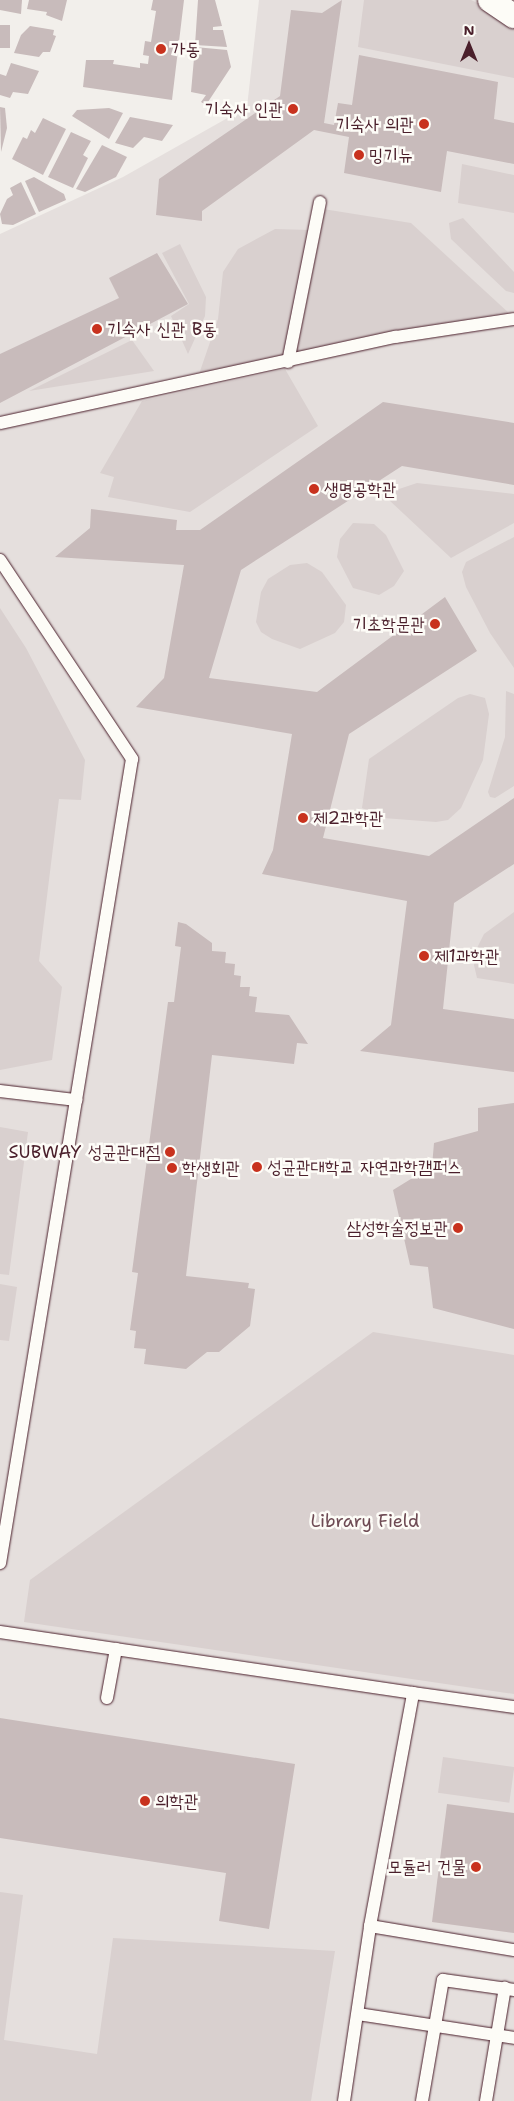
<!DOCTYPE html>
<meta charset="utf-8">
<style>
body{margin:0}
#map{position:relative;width:514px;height:2101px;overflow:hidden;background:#f2efeb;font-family:"Shantell Sans","Poor Story",sans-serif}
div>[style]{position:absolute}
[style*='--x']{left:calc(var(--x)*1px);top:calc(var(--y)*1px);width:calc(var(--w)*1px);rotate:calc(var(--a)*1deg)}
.built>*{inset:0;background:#e5dfdd}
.green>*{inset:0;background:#d9d0cf;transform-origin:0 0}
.building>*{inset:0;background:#c8bbbb;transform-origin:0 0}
.roads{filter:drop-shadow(0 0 1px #4a1f2b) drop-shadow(0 0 1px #4a1f2b)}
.service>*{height:12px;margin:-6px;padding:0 6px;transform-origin:6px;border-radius:6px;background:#fdfcf7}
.minor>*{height:24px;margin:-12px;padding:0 12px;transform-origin:12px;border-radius:12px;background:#fdfcf7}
.dots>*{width:14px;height:14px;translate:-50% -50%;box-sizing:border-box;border:2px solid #fdfcf7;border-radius:50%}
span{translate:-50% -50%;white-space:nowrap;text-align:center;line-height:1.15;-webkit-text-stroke:5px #fdfcf7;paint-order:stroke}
.poi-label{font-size:18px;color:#4a1f2b}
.left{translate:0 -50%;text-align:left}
.right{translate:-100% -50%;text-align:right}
.park-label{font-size:18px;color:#6e4b54}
.north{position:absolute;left:444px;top:20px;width:50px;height:50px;-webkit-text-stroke:4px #fdfcf7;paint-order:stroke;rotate:0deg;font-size:14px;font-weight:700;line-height:20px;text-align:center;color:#4a1f2b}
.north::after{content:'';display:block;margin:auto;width:18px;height:22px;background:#4a1f2b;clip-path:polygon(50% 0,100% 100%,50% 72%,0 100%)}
</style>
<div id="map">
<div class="built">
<i style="clip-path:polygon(259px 0,476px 0,514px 24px,514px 2101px,0 2101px,0 234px,123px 177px,247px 107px)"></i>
</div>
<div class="green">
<i style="clip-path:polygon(364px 0,471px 0,484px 6px,514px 26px,514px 78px,358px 47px)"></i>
<i style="clip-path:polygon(462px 164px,514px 175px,514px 213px,458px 203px)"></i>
<i style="clip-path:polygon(323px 209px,411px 223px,511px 315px,293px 356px)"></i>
<i style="clip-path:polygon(463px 218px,514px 272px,514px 293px,506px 291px,451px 239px,449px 223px)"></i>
<i style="clip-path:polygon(275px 229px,310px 230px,283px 358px,198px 377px,218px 319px,223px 272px,238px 249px)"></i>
<i style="clip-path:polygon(180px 244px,206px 297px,205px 316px,188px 354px,171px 316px,189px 304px,162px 253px)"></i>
<i style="clip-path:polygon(132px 340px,154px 371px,29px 391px)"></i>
<i style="clip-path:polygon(285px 369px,318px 426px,190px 512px,108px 497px,114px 477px,100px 473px,142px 401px)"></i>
<i style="clip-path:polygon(417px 483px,514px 494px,514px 523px,451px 558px,389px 500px,393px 491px)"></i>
<i style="clip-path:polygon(353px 523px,374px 524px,386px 535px,404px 571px,394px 586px,379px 595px,353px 588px,337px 557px,340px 539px)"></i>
<i style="clip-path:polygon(514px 537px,514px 668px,490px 633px,466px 587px,462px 572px,466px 562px)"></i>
<i style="clip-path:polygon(307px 563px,322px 572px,346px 605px,344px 622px,335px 633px,300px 649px,272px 639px,261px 632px,256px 622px,261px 592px,268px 579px,290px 565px)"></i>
<i style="clip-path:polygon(0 608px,26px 648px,85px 760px,81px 800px,59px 799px,39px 961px,62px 987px,52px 1060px,0 1070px)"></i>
<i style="clip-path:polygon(506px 691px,514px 694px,514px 786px,495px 798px,490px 797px,488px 792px,505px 737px)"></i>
<i style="clip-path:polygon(470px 694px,485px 698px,489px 714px,483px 760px,461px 808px,448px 820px,436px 822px,383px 818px,362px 808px,369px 759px,458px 698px)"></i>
<i style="clip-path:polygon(514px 912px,514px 984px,477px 978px,474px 965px,477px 948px,484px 934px)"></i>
<i style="clip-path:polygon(0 1127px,28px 1132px,9px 1275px,0 1274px)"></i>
<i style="clip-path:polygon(0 1284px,17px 1287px,9px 1341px,0 1340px)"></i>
<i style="clip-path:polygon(373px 1332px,514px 1355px,514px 1694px,24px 1622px,30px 1580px)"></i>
<i style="left:443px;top:1757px;width:72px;height:36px;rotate:8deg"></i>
<i style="clip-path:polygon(0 1892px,23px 1895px,4px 2040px,97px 2054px,113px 1938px,335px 1951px,311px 2101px,0 2101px)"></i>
</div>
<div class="building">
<i style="clip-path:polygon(0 0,22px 0,21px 14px,0 10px)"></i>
<i style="clip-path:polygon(29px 0,67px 0,62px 21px,46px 15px,47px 12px,27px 9px)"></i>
<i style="clip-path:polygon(153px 0,184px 0,172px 100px,83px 87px,86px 60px,114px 60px,113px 64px,140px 68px,140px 63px,148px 64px,149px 56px,143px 55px,145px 41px,151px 42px,156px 11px,151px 10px)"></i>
<i style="clip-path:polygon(198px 0,215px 0,222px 26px,213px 27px,213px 30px,223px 30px,227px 47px,195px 45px)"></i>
<i style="clip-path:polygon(342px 0,324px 123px,334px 125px,338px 103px,352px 105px,359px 55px,498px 82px,494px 119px,514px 123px,514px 164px,447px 151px,441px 192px,344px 173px,349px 137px,314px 130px,202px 211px,202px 221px,156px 215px,159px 179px,280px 96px,291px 10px,322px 13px)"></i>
<i style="left:0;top:25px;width:10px;height:23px"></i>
<i style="clip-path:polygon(30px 26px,54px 30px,53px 35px,56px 36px,50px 52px,43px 52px,39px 57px,14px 53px,21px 35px)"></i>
<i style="clip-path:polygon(195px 47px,227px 50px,231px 67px,206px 105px,201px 102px,206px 95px,191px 92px)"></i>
<i style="clip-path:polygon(11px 63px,39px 71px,28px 94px,13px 92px,10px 98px,0 95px,0 74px,6px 76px)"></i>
<i style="clip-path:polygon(0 107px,5px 108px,7px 128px,1px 152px)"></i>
<i style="clip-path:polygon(109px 108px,123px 113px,109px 139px,72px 116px,77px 110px)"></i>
<i style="clip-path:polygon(130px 117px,173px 125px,162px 141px,144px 137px,133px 148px,115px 143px)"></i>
<i style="clip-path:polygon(43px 118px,66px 129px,43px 175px,12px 159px,23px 137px,27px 139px,31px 130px,35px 133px)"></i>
<i style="clip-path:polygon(71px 132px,91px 141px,83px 155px,88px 158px,73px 188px,48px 177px)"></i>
<i style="clip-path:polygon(102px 145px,127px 157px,116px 177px,85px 192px,76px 189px)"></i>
<i style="clip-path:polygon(34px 177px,64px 194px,66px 200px,39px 212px,25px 181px)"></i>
<i style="clip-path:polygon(21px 182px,36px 214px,13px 225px,2px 224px,0 214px,7px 199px,13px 195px,10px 188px)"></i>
<i style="clip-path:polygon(157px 253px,188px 304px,0 403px,0 354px,119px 298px,109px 278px)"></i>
<i style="clip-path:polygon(383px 402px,514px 423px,514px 485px,402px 466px,241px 570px,209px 678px,317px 692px,445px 597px,477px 651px,349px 734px,323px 838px,429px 856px,514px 798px,514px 864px,454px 903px,443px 1009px,514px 1019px,514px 1072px,360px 1051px,391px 1025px,407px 901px,262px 874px,273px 850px,292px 734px,136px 707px,164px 678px,184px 565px,55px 557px,90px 528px,91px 509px,177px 520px,176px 530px,200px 530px)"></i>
<i style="clip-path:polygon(178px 922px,186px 924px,212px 943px,212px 951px,226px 952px,225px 963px,235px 964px,234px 975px,241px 976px,240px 987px,250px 987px,249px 996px,257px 997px,255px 1012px,289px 1015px,308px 1044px,297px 1043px,294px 1064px,212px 1055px,186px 1276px,249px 1283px,248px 1288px,255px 1289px,250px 1326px,219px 1352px,207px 1352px,186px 1369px,144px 1364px,146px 1349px,134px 1348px,136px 1331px,130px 1330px,138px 1273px,132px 1272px,168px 1002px,174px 1002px,181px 947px,175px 946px)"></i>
<i style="clip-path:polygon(514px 1103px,514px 1329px,433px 1308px,428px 1267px,410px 1265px,393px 1190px,432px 1166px,434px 1143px,478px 1131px,478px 1108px)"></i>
<i style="clip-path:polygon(0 1718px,295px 1764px,269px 1929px,219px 1921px,226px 1873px,0 1838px)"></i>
<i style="clip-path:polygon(447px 1804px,514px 1813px,514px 1933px,432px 1922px)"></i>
</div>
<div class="roads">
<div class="service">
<i style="--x:288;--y:362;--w:163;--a:-78.7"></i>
<i style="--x:0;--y:423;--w:405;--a:-12.3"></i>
<i style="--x:396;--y:337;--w:119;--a:-8.7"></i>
<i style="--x:0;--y:560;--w:239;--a:56.4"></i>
<i style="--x:132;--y:759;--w:815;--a:99.32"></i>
<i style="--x:0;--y:1091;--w:77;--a:6.8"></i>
<i style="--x:0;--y:1632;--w:417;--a:8.4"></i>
<i style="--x:107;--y:1698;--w:50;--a:-79.6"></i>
<i style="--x:370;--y:1926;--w:146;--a:9.5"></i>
<i style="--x:358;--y:2014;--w:158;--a:8.7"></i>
<i style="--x:344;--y:2101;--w:177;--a:-81.5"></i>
<i style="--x:370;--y:1926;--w:237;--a:-79.5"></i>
<i style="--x:413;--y:1693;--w:102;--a:7.9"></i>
<i style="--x:422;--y:2101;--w:123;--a:-80.2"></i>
<i style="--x:443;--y:1980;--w:72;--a:8"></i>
<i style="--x:486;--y:2101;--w:115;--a:-80.5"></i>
</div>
<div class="minor">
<i style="--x:490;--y:0;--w:29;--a:34"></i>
</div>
</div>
<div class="dots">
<i style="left:161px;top:49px;background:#c8321e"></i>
<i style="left:293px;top:109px;background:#c8321e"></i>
<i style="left:424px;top:124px;background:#c8321e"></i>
<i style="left:359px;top:155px;background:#c8321e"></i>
<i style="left:97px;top:329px;background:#c8321e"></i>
<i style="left:314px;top:489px;background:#c8321e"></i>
<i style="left:435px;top:624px;background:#c8321e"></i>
<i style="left:303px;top:818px;background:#c8321e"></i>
<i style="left:424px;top:956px;background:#c8321e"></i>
<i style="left:170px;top:1152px;background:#c8321e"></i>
<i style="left:257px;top:1167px;background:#c8321e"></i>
<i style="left:172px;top:1168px;background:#c8321e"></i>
<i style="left:458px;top:1228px;background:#c8321e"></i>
<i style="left:145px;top:1801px;background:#c8321e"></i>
<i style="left:476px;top:1867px;background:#c8321e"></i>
</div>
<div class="poi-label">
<span class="left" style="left:171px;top:49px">가동</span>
<span class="right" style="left:283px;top:109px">기숙사 인관</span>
<span class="right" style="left:414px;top:124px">기숙사 의관</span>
<span class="left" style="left:369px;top:155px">밍기뉴</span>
<span class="left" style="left:107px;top:329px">기숙사 신관 B동</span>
<span class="left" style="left:324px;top:489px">생명공학관</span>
<span class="right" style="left:425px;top:624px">기초학문관</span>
<span class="left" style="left:313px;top:818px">제2과학관</span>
<span class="left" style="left:434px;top:956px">제1과학관</span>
<span class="right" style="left:160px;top:1152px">SUBWAY 성균관대점</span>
<span class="left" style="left:267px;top:1167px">성균관대학교 자연과학캠퍼스</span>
<span class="left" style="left:182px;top:1168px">학생회관</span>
<span class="right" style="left:448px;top:1228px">삼성학술정보관</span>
<span class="left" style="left:155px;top:1801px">의학관</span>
<span class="right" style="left:466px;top:1867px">모듈러 건물</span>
</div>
<div class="park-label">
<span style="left:365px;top:1521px">Library Field</span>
</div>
<div class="north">N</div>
</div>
